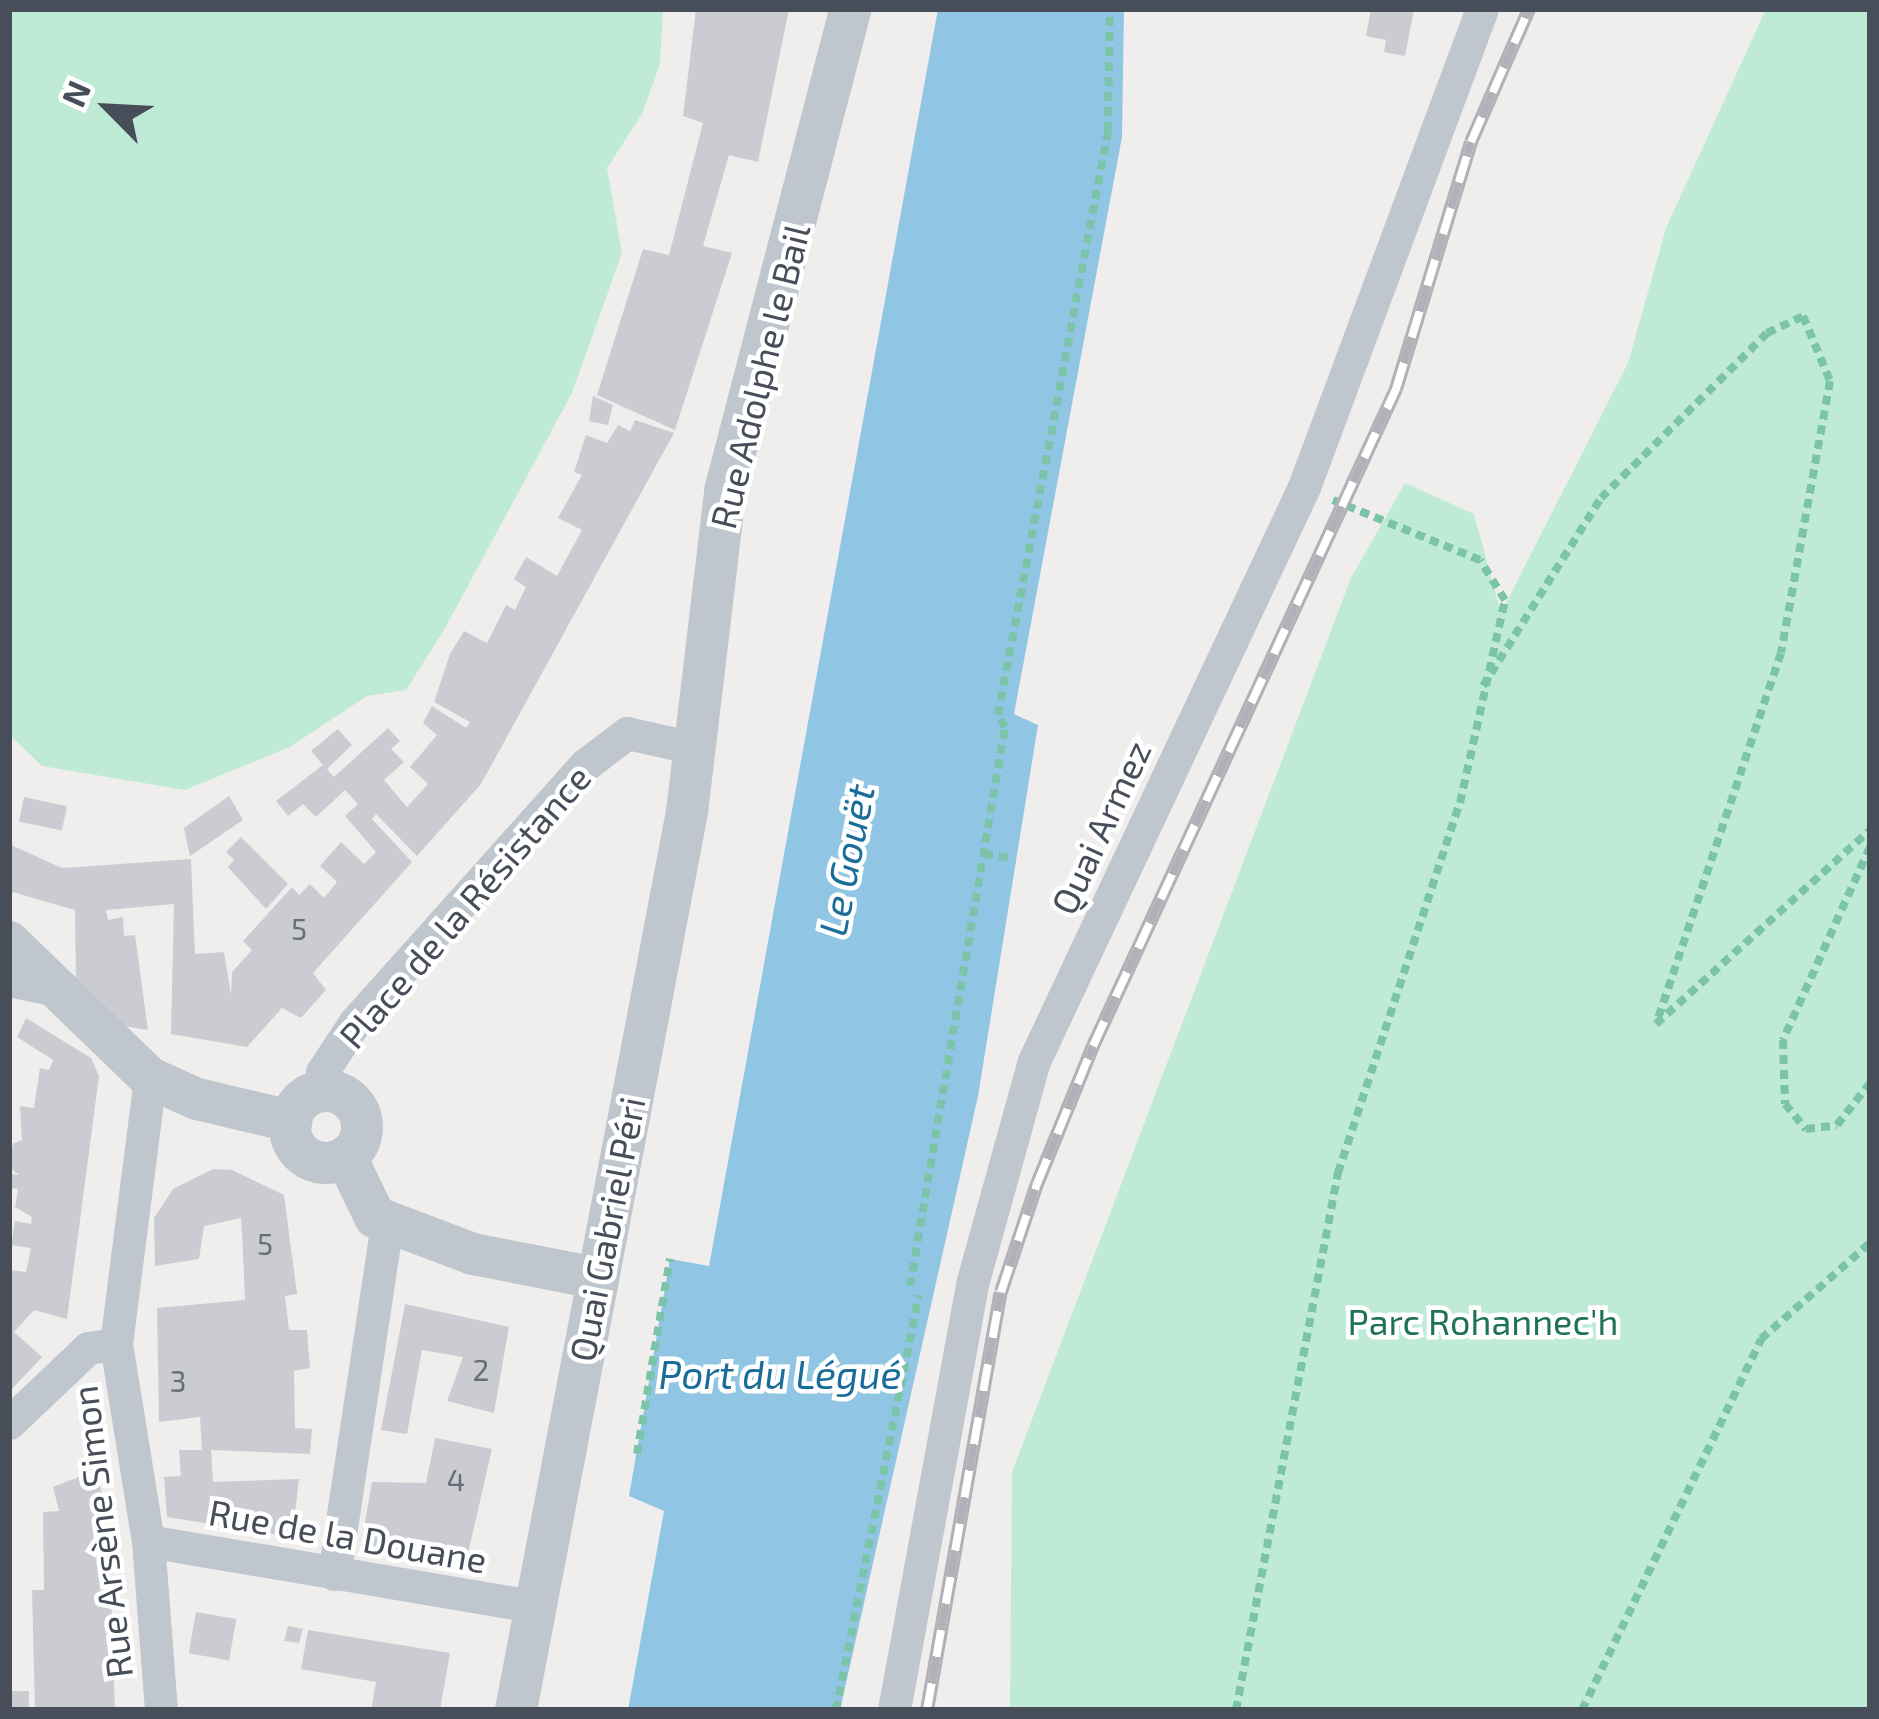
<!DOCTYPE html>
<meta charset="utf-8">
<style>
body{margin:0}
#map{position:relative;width:1879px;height:1719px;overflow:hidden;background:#f0eeed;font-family:"Exo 2",sans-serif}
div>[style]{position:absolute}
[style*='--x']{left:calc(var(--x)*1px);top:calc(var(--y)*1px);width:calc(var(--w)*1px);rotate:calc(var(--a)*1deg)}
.green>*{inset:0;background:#bfead5}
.water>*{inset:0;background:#90c6e3}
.building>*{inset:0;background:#caccd2;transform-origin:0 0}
.path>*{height:8px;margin-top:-4px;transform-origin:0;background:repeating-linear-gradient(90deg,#7bc4aa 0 9px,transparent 0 15px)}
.minor>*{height:33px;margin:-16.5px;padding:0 16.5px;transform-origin:16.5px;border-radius:16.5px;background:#bfc6ce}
.tertiary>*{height:42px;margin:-21px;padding:0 21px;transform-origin:21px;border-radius:21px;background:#bfc6ce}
.tertiary>.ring{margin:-21px;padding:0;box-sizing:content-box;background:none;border:42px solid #bfc6ce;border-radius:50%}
.rail>*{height:14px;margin-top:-7px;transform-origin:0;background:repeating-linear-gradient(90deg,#fff 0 27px,#b0b2b7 0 54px);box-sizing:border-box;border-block:3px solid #b0b2b7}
span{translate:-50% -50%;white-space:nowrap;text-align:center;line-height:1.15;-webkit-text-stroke:9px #fff;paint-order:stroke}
.number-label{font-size:30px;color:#686e77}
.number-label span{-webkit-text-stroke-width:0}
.street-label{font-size:36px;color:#474e59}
.park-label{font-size:36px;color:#1f7354}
.water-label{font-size:39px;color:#1a6d99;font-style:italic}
.frame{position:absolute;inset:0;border:12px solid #474e59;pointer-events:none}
.north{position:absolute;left:48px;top:48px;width:120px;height:120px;-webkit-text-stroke:9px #fff;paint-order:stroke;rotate:294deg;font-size:33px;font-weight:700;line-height:48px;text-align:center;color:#474e59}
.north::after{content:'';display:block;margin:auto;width:42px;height:54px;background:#474e59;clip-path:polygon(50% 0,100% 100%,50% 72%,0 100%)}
</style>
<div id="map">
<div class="green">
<i style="clip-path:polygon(9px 9px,663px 9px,660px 64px,642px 114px,607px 168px,622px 253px,572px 393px,444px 630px,406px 690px,367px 696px,290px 747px,185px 790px,42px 766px,9px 734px)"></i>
<i style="clip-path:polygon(1766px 9px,1870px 9px,1870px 1710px,1010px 1710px,1012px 1472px,1351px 578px,1405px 483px,1474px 514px,1501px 613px,1628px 363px,1666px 228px)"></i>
</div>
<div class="water">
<i style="clip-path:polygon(938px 9px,1124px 9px,1122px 137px,1014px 714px,1038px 725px,978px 1096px,840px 1710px,628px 1710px,664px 1511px,629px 1496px,670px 1259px,709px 1266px)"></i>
</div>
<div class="building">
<i style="clip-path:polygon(696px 9px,789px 9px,758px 162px,729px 155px,703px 246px,732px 253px,675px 430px,597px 395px,643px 249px,669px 255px,703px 123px,683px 116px)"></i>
<i style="clip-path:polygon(1371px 9px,1414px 9px,1405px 56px,1384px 52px,1386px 40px,1366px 36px)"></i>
<i style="clip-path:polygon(593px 396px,613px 405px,608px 425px,589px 421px)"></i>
<i style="clip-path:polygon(635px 420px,674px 433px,481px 784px,417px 856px,376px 814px,372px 819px,412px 862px,313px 973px,326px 990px,301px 1018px,282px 1008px,247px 1047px,171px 1034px,174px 904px,106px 910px,108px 920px,123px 917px,124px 936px,135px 935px,148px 1030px,117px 1025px,76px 981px,75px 910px,9px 891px,9px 844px,62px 868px,191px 859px,195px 954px,224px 952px,231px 994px,232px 972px,252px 950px,243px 941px,292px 887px,299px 895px,310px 884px,324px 898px,337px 882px,320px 866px,341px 842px,364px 864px,376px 852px,345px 816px,358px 804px,345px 790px,316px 817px,303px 804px,288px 816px,276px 801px,323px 765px,311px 751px,338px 729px,352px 745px,327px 769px,334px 777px,388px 728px,400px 741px,391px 749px,404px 762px,384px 780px,407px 807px,428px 784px,410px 767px,437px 735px,423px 723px,432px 706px,466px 728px,470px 722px,434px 702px,450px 654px,464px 631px,487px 643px,506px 605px,515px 610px,526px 587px,514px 579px,526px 557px,557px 576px,582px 530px,558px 518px,582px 475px,574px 472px,586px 435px,607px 443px,618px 425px,630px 431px)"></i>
<i style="clip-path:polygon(229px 796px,243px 820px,190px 856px,184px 828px)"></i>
<i style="left:24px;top:797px;width:44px;height:25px;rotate:12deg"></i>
<i style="clip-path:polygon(241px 837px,288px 884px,266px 909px,228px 867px,234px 860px,226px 852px)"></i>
<i style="clip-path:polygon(26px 1018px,91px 1058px,99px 1076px,67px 1319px,34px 1310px,14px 1332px,42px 1357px,9px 1392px,9px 1270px,26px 1272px,31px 1248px,11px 1245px,15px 1221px,31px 1224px,32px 1217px,15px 1207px,18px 1189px,9px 1188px,9px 1174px,19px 1175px,9px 1167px,13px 1144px,22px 1140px,20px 1106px,34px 1108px,40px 1068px,49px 1070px,53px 1060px,17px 1037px)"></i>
<i style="clip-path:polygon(213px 1169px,232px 1170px,284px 1195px,297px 1294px,285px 1296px,289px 1330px,307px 1330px,310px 1368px,294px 1371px,295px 1428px,312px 1429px,310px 1454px,211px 1450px,213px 1482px,299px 1479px,292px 1537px,167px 1517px,164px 1477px,181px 1476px,179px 1450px,202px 1450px,200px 1417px,159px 1422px,157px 1308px,245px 1300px,242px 1232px,241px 1218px,204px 1226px,199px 1259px,155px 1266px,154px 1218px,173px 1189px)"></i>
<i style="clip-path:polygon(405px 1304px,509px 1327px,494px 1413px,447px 1401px,463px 1357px,422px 1350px,407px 1434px,381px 1430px)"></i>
<i style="clip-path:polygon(435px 1438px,492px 1449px,466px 1562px,361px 1544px,372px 1482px,426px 1483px)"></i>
<i style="clip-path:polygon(94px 1471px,108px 1508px,115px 1710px,35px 1710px,32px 1590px,44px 1590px,43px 1512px,59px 1511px,53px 1487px)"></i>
<i style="left:196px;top:1612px;width:41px;height:42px;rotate:10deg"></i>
<i style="clip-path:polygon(288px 1626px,303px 1629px,299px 1643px,284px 1641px)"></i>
<i style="clip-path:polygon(308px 1630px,450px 1653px,440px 1710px,371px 1710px,376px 1682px,301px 1669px)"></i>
<i style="left:9px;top:1691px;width:20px;height:19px"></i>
</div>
<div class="path">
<i style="--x:1483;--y:686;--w:222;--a:-57.9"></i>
<i style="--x:1601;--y:498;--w:234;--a:-44.8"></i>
<i style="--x:1767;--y:333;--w:40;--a:-25"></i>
<i style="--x:1803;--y:316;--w:70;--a:67.4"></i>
<i style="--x:1830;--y:381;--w:276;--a:100.2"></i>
<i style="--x:1781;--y:653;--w:391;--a:108.6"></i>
<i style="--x:1656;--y:1024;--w:289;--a:-42.2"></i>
<i style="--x:1870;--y:847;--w:212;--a:114.3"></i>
<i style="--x:1783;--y:1040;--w:64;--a:88.2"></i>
<i style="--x:1785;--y:1104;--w:33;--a:50"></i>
<i style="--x:1806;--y:1129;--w:31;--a:-7"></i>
<i style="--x:1837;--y:1125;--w:53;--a:-51.8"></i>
<i style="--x:984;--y:854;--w:30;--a:8"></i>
<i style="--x:910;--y:1286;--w:567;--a:-80.35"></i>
<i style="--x:1005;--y:727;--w:14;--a:-120"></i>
<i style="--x:998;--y:715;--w:594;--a:-79.33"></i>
<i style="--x:1108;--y:131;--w:122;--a:-89.1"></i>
<i style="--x:637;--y:1454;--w:198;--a:-80.4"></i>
<i style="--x:836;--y:1710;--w:423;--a:-78.7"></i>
<i style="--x:1236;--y:1710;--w:547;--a:-79.25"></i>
<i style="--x:1338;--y:1173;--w:390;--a:-71.8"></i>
<i style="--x:1460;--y:803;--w:208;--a:-77.5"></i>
<i style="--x:1505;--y:600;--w:47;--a:-122"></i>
<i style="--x:1480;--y:560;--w:159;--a:-157.8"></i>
<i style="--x:1582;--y:1710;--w:412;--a:-64.2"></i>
<i style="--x:1761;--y:1339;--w:145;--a:-41.4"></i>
</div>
<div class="minor">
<i style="--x:9;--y:980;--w:44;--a:11.8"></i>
<i style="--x:150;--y:1078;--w:268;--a:97.3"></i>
<i style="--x:116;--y:1344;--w:200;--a:80.8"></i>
<i style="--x:148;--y:1541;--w:169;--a:85.6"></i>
<i style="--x:323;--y:1091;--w:19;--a:-93"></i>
<i style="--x:322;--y:1072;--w:60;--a:-56.6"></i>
<i style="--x:355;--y:1022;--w:345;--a:-48.2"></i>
<i style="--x:585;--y:765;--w:53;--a:-37.3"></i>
<i style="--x:627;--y:733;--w:69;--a:12.6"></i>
<i style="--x:9;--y:1423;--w:109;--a:-43.5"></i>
<i style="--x:88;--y:1348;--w:28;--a:-8"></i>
<i style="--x:148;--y:1541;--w:391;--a:9.6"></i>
<i style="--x:334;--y:1574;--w:356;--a:-81.4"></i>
<i style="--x:894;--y:1710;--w:433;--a:-79.6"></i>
<i style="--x:972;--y:1284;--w:231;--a:-74.5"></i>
<i style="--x:1034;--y:1061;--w:634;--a:-64.81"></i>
<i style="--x:1304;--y:487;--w:510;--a:-69.58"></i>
</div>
<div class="tertiary">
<i style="--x:9;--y:942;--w:196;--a:44"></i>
<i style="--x:150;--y:1078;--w:51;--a:24.1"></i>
<i style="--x:197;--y:1099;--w:97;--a:13.2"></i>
<i class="ring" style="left:290px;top:1091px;width:30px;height:30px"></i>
<i style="--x:346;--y:1157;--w:67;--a:64.2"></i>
<i style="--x:375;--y:1217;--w:105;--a:20.7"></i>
<i style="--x:473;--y:1254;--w:126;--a:11"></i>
<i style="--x:516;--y:1710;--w:914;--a:-79.22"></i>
<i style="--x:687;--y:812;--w:323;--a:-83.2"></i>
<i style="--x:725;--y:491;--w:498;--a:-75.4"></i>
</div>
<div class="rail">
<i style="--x:927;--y:1710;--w:424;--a:-80"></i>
<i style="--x:1001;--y:1292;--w:114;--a:-71.6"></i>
<i style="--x:1037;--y:1184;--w:149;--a:-67.9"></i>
<i style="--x:1093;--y:1046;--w:724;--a:-65.24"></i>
<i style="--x:1396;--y:389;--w:258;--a:-73.1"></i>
<i style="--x:1471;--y:142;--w:145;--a:-66.4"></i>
</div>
<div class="number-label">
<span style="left:299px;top:928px">5</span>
<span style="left:265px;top:1243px">5</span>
<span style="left:481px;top:1369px">2</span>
<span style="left:178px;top:1380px">3</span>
<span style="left:456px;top:1479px">4</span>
</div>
<div class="street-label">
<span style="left:759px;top:376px;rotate:-76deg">Rue Adolphe le Bail</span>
<span style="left:1100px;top:827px;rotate:-65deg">Quai Armez</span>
<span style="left:464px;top:906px;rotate:-49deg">Place de la Résistance</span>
<span style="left:606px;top:1229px;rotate:-79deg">Quai Gabriel Péri</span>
<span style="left:101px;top:1532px;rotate:-97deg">Rue Arsène Simon</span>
<span style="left:348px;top:1535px;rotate:10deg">Rue de la Douane</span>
</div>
<div class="park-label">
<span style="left:1483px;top:1321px">Parc Rohannec'h</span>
</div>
<div class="water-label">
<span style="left:846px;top:860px;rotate:-79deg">Le Gouët</span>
<span style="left:780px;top:1374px">Port du Légué</span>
</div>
<div class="frame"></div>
<div class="north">N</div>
</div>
